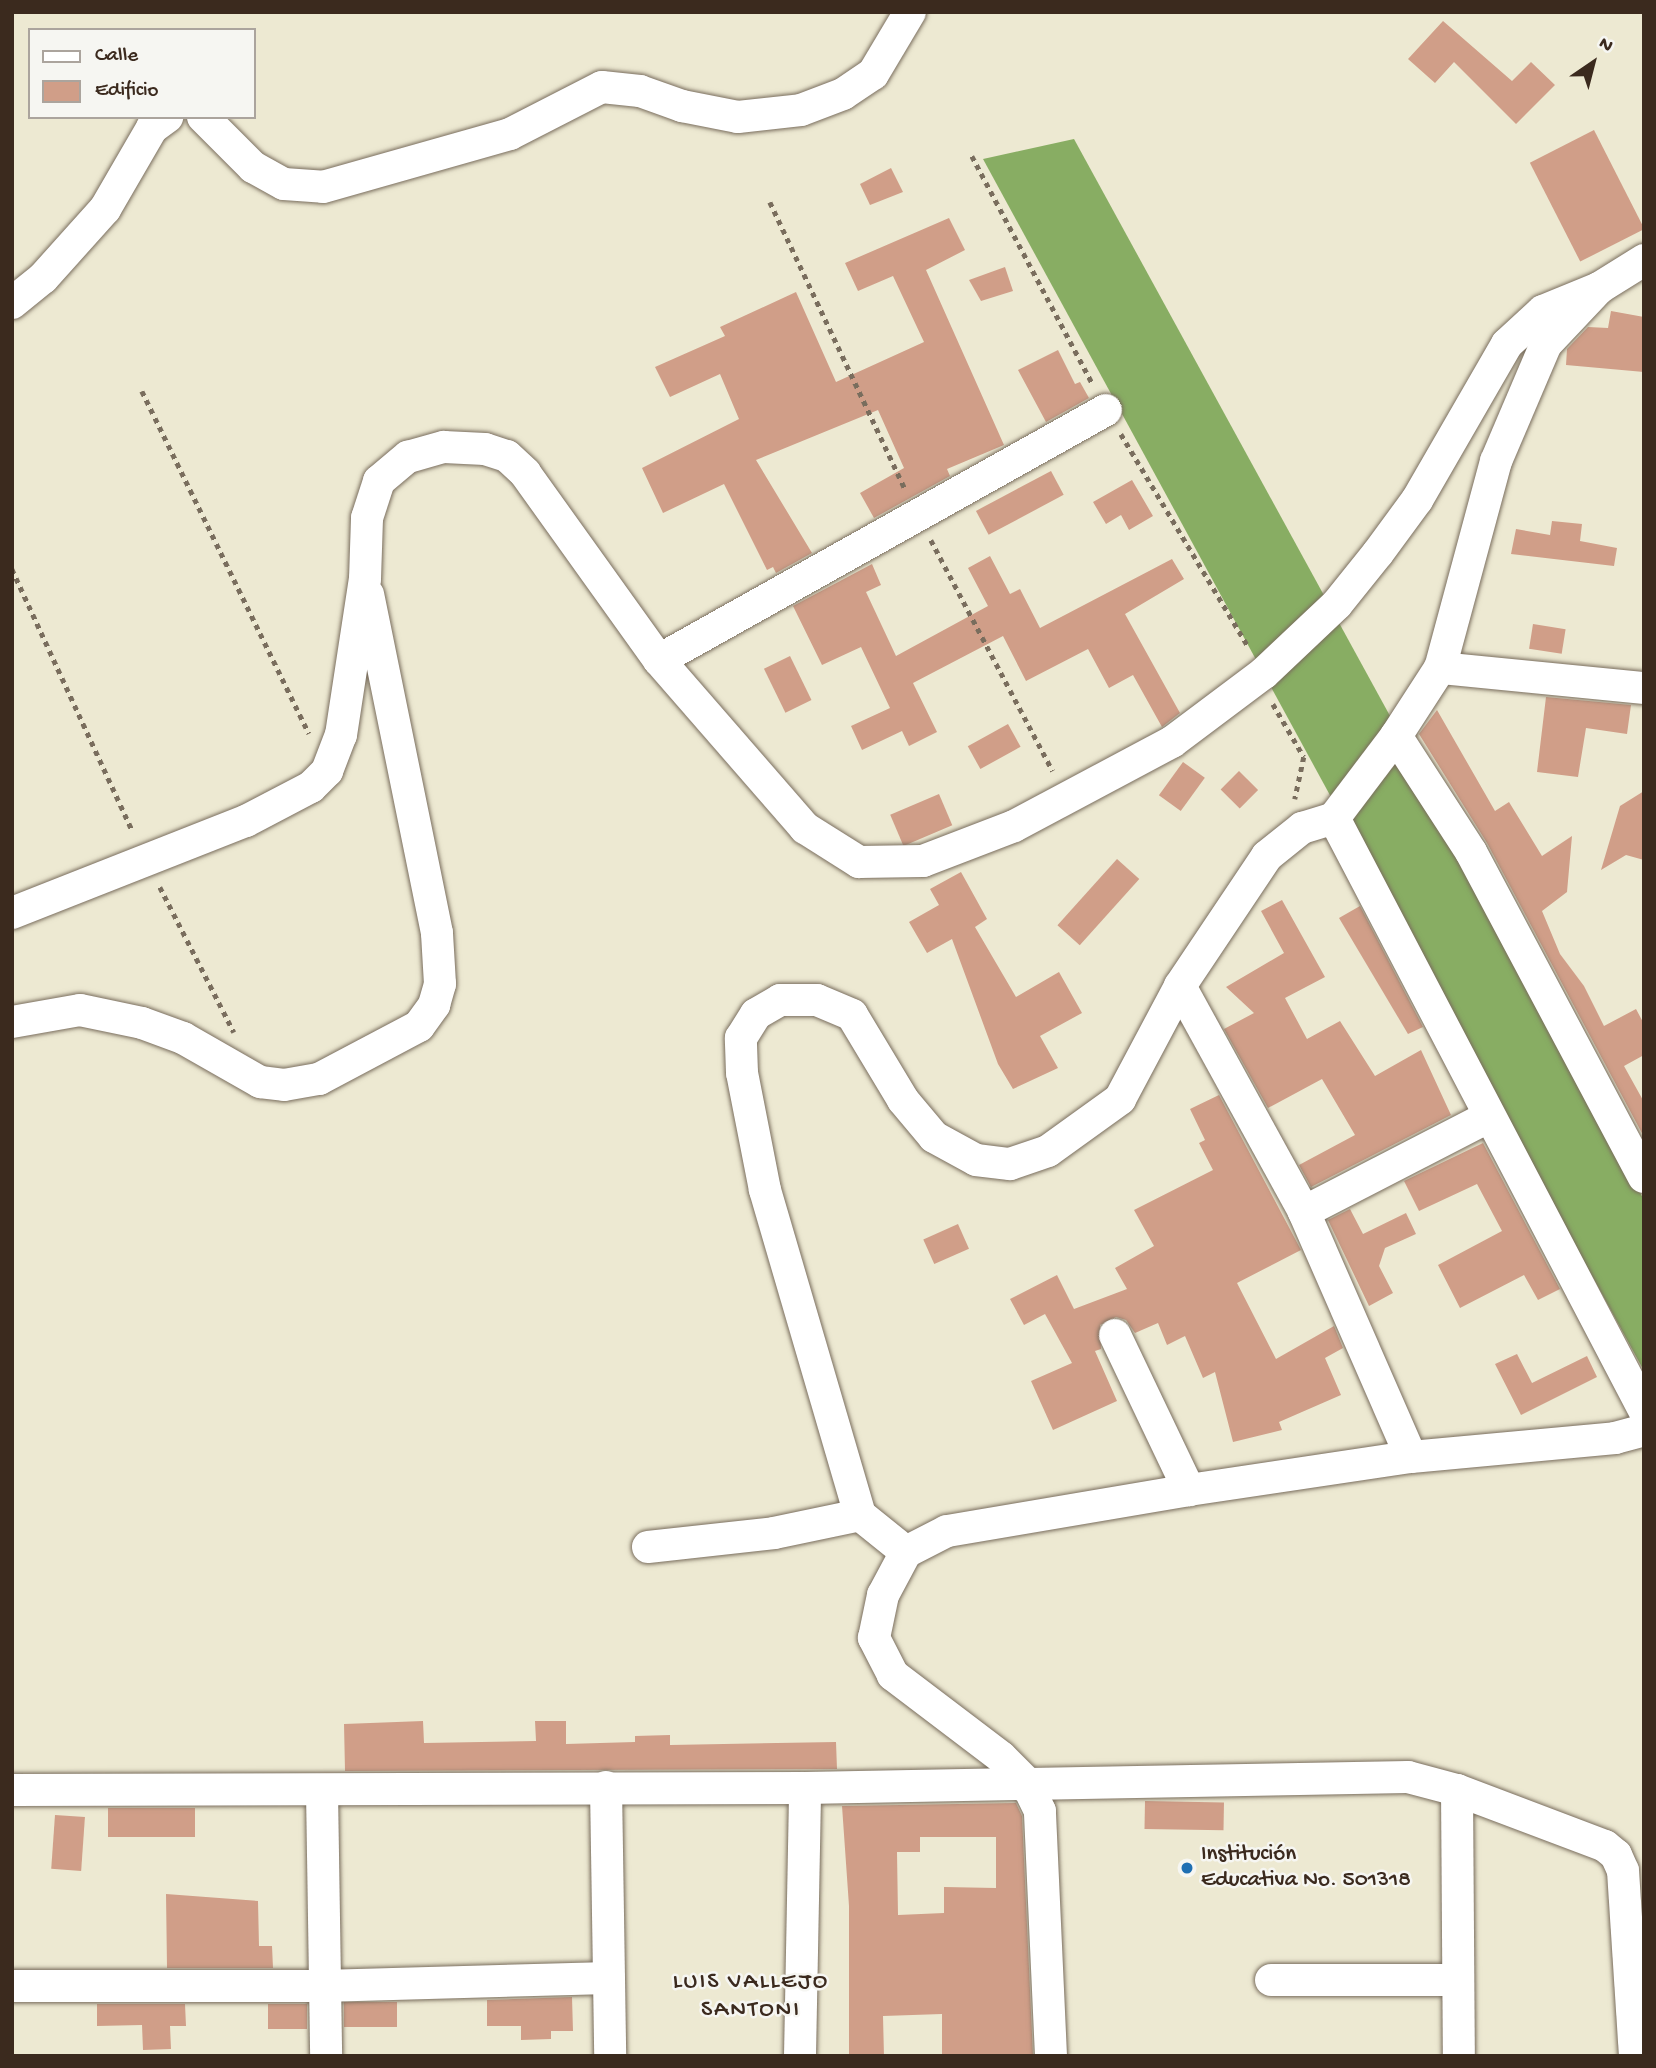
<!DOCTYPE html>
<meta charset="utf-8">
<style>
body{margin:0}
#map{position:relative;width:1656px;height:2068px;overflow:hidden;background:#ede9d2;font-family:"Gochi Hand",sans-serif}
div>[style]{position:absolute}
[style*='--x']{left:calc(var(--x)*1px);top:calc(var(--y)*1px);width:calc(var(--w)*1px);rotate:calc(var(--a)*1deg)}
.forest>*{inset:0;background:#88ad63}
.building>*{inset:0;background:#d09e88;transform-origin:0 0}
.path>*{height:4.5px;margin-top:-2.25px;transform-origin:0;background:repeating-linear-gradient(90deg,#796d5d 0 5px,transparent 0 10px)}
.roads{filter:drop-shadow(0 0 2px #796d5d) drop-shadow(0 0 2px #796d5d)}
.street>*{height:32px;margin:-16px;padding:0 16px;transform-origin:16px;border-radius:16px;background:#fff}
.dots>*{width:19px;height:19px;translate:-50% -50%;box-sizing:border-box;border:4px solid #f6f6f2;border-radius:50%}
span{translate:-50% -50%;white-space:nowrap;text-align:center;line-height:1.15;-webkit-text-stroke:5px #f6f6f2;paint-order:stroke}
.poi-label{font-size:23px;color:#3b2a1e}
.left{translate:0 -50%;text-align:left}
.neighbourhood-label{font-size:24px;color:#3b2a1e;letter-spacing:2px}
.frame{position:absolute;inset:0;border:14px solid #3b2a1e;pointer-events:none}
.legend{position:absolute;left:28px;top:28px;width:228px;height:91px;box-sizing:border-box;background:#f6f6f2;border:2px solid #aba49d;margin:0;padding:9px 12px;list-style:none;font-size:21px;color:#3b2a1e}
.legend li{display:flex;align-items:center;gap:14px;height:35px}
.legend b{width:35px;border:2px solid #aba49d}
.north{position:absolute;left:1558px;top:28px;width:70px;height:70px;-webkit-text-stroke:5px #f6f6f2;paint-order:stroke;rotate:35deg;font-size:19px;font-weight:700;line-height:28px;text-align:center;color:#3b2a1e}
.north::after{content:'';display:block;margin:auto;width:24px;height:32px;background:#3b2a1e;clip-path:polygon(50% 0,100% 100%,50% 72%,0 100%)}
</style>
<div id="map">
<div class="forest">
<i style="clip-path:polygon(1074px 139px,1395px 725px,1644px 1200px,1644px 1371px,983px 159px)"></i>
</div>
<div class="building">
<i style="clip-path:polygon(1443px 21px,1512px 81px,1531px 62px,1555px 85px,1516px 124px,1454px 62px,1435px 83px,1408px 59px)"></i>
<i style="left:1594px;top:130px;width:111px;height:72px;rotate:63deg"></i>
<i style="clip-path:polygon(891px 168px,903px 192px,870px 205px,860px 184px)"></i>
<i style="clip-path:polygon(949px 218px,965px 250px,926px 270px,1004px 445px,947px 469px,950px 476px,874px 518px,860px 493px,904px 468px,878px 410px,756px 460px,812px 553px,776px 573px,773px 567px,767px 570px,724px 484px,663px 513px,642px 468px,739px 419px,720px 374px,670px 397px,655px 367px,725px 336px,720px 327px,796px 292px,836px 382px,924px 342px,893px 276px,858px 291px,845px 263px)"></i>
<i style="clip-path:polygon(1005px 267px,1013px 291px,981px 301px,969px 280px)"></i>
<i style="clip-path:polygon(1611px 311px,1644px 317px,1644px 372px,1566px 365px,1567px 349px,1588px 327px,1608px 328px)"></i>
<i style="clip-path:polygon(1058px 350px,1075px 384px,1080px 382px,1089px 398px,1046px 422px,1018px 370px)"></i>
<i style="left:1051px;top:471px;width:27px;height:85px;rotate:62deg"></i>
<i style="clip-path:polygon(1132px 480px,1153px 516px,1129px 530px,1121px 515px,1106px 524px,1093px 502px)"></i>
<i style="clip-path:polygon(1552px 521px,1582px 524px,1580px 541px,1617px 548px,1614px 566px,1511px 554px,1516px 529px,1550px 535px)"></i>
<i style="clip-path:polygon(990px 556px,1010px 594px,1020px 589px,1040px 628px,1172px 559px,1184px 579px,1125px 614px,1180px 713px,1162px 727px,1133px 675px,1109px 688px,1088px 649px,1026px 681px,1003px 636px,913px 683px,937px 732px,909px 746px,902px 731px,862px 750px,851px 726px,890px 708px,861px 647px,822px 665px,793px 606px,872px 564px,881px 585px,866px 592px,896px 656px,988px 606px,968px 568px)"></i>
<i style="left:1533px;top:624px;width:33px;height:25px;rotate:9deg"></i>
<i style="left:790px;top:656px;width:49px;height:29px;rotate:64deg"></i>
<i style="clip-path:polygon(1546px 697px,1631px 705px,1627px 734px,1586px 728px,1578px 777px,1537px 772px)"></i>
<i style="clip-path:polygon(1437px 710px,1495px 811px,1509px 802px,1542px 856px,1572px 836px,1567px 892px,1542px 911px,1560px 954px,1584px 986px,1604px 1026px,1636px 1009px,1644px 1024px,1644px 1055px,1624px 1066px,1644px 1102px,1644px 1137px,1487px 843px,1419px 734px)"></i>
<i style="left:1008px;top:724px;width:26px;height:46px;rotate:61deg"></i>
<i style="left:1183px;top:762px;width:27px;height:41px;rotate:36deg"></i>
<i style="left:1239px;top:771px;width:27px;height:26px;rotate:45deg"></i>
<i style="clip-path:polygon(1644px 791px,1644px 860px,1626px 855px,1601px 870px,1620px 806px)"></i>
<i style="left:939px;top:794px;width:34px;height:53px;rotate:67deg"></i>
<i style="left:1117px;top:859px;width:30px;height:89px;rotate:42deg"></i>
<i style="clip-path:polygon(961px 872px,987px 919px,975px 927px,1016px 997px,1059px 972px,1082px 1013px,1040px 1036px,1058px 1068px,1013px 1089px,998px 1064px,952px 939px,927px 953px,909px 922px,939px 905px,930px 889px)"></i>
<i style="clip-path:polygon(1282px 900px,1325px 977px,1285px 998px,1307px 1039px,1340px 1021px,1375px 1076px,1421px 1050px,1451px 1115px,1311px 1187px,1299px 1165px,1355px 1135px,1322px 1079px,1268px 1108px,1224px 1029px,1254px 1013px,1226px 987px,1284px 953px,1261px 911px)"></i>
<i style="clip-path:polygon(1360px 906px,1423px 1027px,1408px 1034px,1339px 918px)"></i>
<i style="clip-path:polygon(1219px 1095px,1301px 1250px,1237px 1283px,1276px 1359px,1334px 1326px,1343px 1348px,1325px 1358px,1341px 1395px,1279px 1422px,1282px 1430px,1233px 1442px,1215px 1372px,1203px 1378px,1185px 1336px,1167px 1345px,1158px 1323px,1135px 1333px,1126px 1320px,1116px 1317px,1100px 1325px,1101px 1349px,1095px 1351px,1117px 1401px,1053px 1430px,1031px 1381px,1072px 1363px,1045px 1314px,1024px 1325px,1010px 1299px,1057px 1275px,1074px 1309px,1127px 1289px,1115px 1268px,1154px 1246px,1134px 1210px,1213px 1170px,1199px 1143px,1205px 1140px,1190px 1109px)"></i>
<i style="clip-path:polygon(1483px 1143px,1560px 1289px,1538px 1300px,1524px 1275px,1460px 1308px,1438px 1265px,1502px 1231px,1477px 1184px,1419px 1211px,1404px 1181px)"></i>
<i style="clip-path:polygon(1350px 1209px,1363px 1234px,1406px 1213px,1416px 1234px,1385px 1248px,1379px 1266px,1393px 1293px,1369px 1306px,1328px 1220px)"></i>
<i style="left:958px;top:1224px;width:27px;height:38px;rotate:66deg"></i>
<i style="clip-path:polygon(1517px 1354px,1532px 1383px,1587px 1356px,1597px 1377px,1521px 1415px,1495px 1364px)"></i>
<i style="clip-path:polygon(423px 1721px,424px 1743px,536px 1741px,535px 1721px,566px 1721px,566px 1744px,635px 1742px,635px 1736px,670px 1735px,670px 1745px,836px 1742px,837px 1769px,345px 1771px,344px 1724px)"></i>
<i style="left:1145px;top:1801px;width:79px;height:28px;rotate:1deg"></i>
<i style="clip-path:polygon(evenodd,1016px 1803px,1022px 1816px,1033px 2056px,942px 2056px,942px 2014px,883px 2016px,884px 2056px,849px 2056px,849px 1906px,842px 1806px,1016px 1803px,920px 1837px,996px 1837px,996px 1888px,944px 1887px,944px 1913px,898px 1915px,897px 1852px,920px 1852px,920px 1837px)"></i>
<i style="left:108px;top:1808px;width:87px;height:29px"></i>
<i style="left:55px;top:1815px;width:30px;height:54px;rotate:4deg"></i>
<i style="clip-path:polygon(166px 1894px,258px 1901px,259px 1946px,272px 1946px,273px 1968px,167px 1968px)"></i>
<i style="clip-path:polygon(572px 1997px,573px 2031px,551px 2031px,551px 2039px,521px 2040px,521px 2026px,487px 2026px,487px 2000px)"></i>
<i style="left:397px;top:2002px;width:25px;height:53px;rotate:90deg"></i>
<i style="clip-path:polygon(97px 2004px,185px 2004px,186px 2026px,170px 2026px,171px 2049px,143px 2050px,142px 2025px,97px 2026px)"></i>
<i style="left:268px;top:2004px;width:39px;height:25px"></i>
</div>
<div class="path">
<i style="--x:972;--y:156;--w:257;--a:62.1"></i>
<i style="--x:770;--y:202;--w:317;--a:64.8"></i>
<i style="--x:142;--y:391;--w:381;--a:64"></i>
<i style="--x:1121;--y:434;--w:249;--a:59.1"></i>
<i style="--x:931;--y:540;--w:261;--a:62.2"></i>
<i style="--x:12;--y:569;--w:289;--a:65.3"></i>
<i style="--x:1273;--y:704;--w:61;--a:59.7"></i>
<i style="--x:1304;--y:757;--w:43;--a:102.1"></i>
<i style="--x:160;--y:887;--w:163;--a:63"></i>
</div>
<div class="roads">
<div class="street">
<i style="--x:203;--y:117;--w:71;--a:45"></i>
<i style="--x:253;--y:167;--w:35;--a:29"></i>
<i style="--x:284;--y:184;--w:39;--a:4"></i>
<i style="--x:323;--y:187;--w:194;--a:-15.8"></i>
<i style="--x:510;--y:134;--w:103;--a:-27.1"></i>
<i style="--x:602;--y:87;--w:38;--a:6"></i>
<i style="--x:640;--y:91;--w:45;--a:19.7"></i>
<i style="--x:682;--y:106;--w:57;--a:11.1"></i>
<i style="--x:738;--y:117;--w:63;--a:-6.3"></i>
<i style="--x:801;--y:110;--w:45;--a:-20.9"></i>
<i style="--x:843;--y:94;--w:36;--a:-34"></i>
<i style="--x:873;--y:74;--w:72;--a:-59.2"></i>
<i style="--x:1644;--y:260;--w:53;--a:148.1"></i>
<i style="--x:1599;--y:288;--w:77;--a:133.4"></i>
<i style="--x:1546;--y:344;--w:127;--a:113.1"></i>
<i style="--x:1496;--y:461;--w:214;--a:105.1"></i>
<i style="--x:1440;--y:668;--w:81;--a:122.9"></i>
<i style="--x:1396;--y:736;--w:138;--a:57.1"></i>
<i style="--x:1471;--y:852;--w:368;--a:62"></i>
<i style="--x:12;--y:303;--w:40;--a:-39"></i>
<i style="--x:43;--y:278;--w:93;--a:-48.1"></i>
<i style="--x:105;--y:209;--w:94;--a:-59.9"></i>
<i style="--x:152;--y:128;--w:19;--a:-36"></i>
<i style="--x:659;--y:660;--w:512;--a:-29.22"></i>
<i style="--x:1440;--y:668;--w:205;--a:5.6"></i>
<i style="--x:1334;--y:818;--w:668;--a:62.36"></i>
<i style="--x:12;--y:913;--w:251;--a:-21.5"></i>
<i style="--x:246;--y:821;--w:73;--a:-27.6"></i>
<i style="--x:311;--y:787;--w:23;--a:-45"></i>
<i style="--x:327;--y:771;--w:39;--a:-69"></i>
<i style="--x:341;--y:735;--w:158;--a:-81.3"></i>
<i style="--x:365;--y:579;--w:61;--a:-88.1"></i>
<i style="--x:367;--y:518;--w:39;--a:-72"></i>
<i style="--x:379;--y:481;--w:38;--a:-40"></i>
<i style="--x:408;--y:457;--w:37;--a:-16"></i>
<i style="--x:444;--y:447;--w:41;--a:2.8"></i>
<i style="--x:485;--y:449;--w:23;--a:18"></i>
<i style="--x:507;--y:456;--w:25;--a:43"></i>
<i style="--x:525;--y:473;--w:230;--a:54.4"></i>
<i style="--x:659;--y:660;--w:223;--a:49"></i>
<i style="--x:805;--y:828;--w:64;--a:32.2"></i>
<i style="--x:859;--y:862;--w:64;--a:-0.9"></i>
<i style="--x:923;--y:861;--w:97;--a:-21"></i>
<i style="--x:1014;--y:826;--w:179;--a:-28"></i>
<i style="--x:1172;--y:742;--w:115;--a:-36.9"></i>
<i style="--x:1264;--y:673;--w:100;--a:-43.4"></i>
<i style="--x:1337;--y:604;--w:65;--a:-51.2"></i>
<i style="--x:1378;--y:553;--w:66;--a:-53.7"></i>
<i style="--x:1417;--y:500;--w:180;--a:-60"></i>
<i style="--x:1507;--y:344;--w:49;--a:-42.5"></i>
<i style="--x:1543;--y:311;--w:61;--a:-22.3"></i>
<i style="--x:1180;--y:986;--w:258;--a:61.2"></i>
<i style="--x:1304;--y:1212;--w:267;--a:66.4"></i>
<i style="--x:12;--y:1022;--w:69;--a:-10"></i>
<i style="--x:80;--y:1010;--w:63;--a:11.8"></i>
<i style="--x:142;--y:1023;--w:44;--a:20.1"></i>
<i style="--x:183;--y:1038;--w:89;--a:29.7"></i>
<i style="--x:260;--y:1082;--w:24;--a:7"></i>
<i style="--x:284;--y:1085;--w:36;--a:-10"></i>
<i style="--x:319;--y:1079;--w:113;--a:-27.9"></i>
<i style="--x:419;--y:1026;--w:26;--a:-54"></i>
<i style="--x:434;--y:1005;--w:22;--a:-74"></i>
<i style="--x:440;--y:984;--w:51;--a:-93.4"></i>
<i style="--x:437;--y:933;--w:345;--a:-101.5"></i>
<i style="--x:1304;--y:1212;--w:207;--a:-27.3"></i>
<i style="--x:1115;--y:1335;--w:172;--a:64.5"></i>
<i style="--x:648;--y:1547;--w:127;--a:-6.3"></i>
<i style="--x:774;--y:1533;--w:88;--a:-11.8"></i>
<i style="--x:906;--y:1552;--w:59;--a:-141.2"></i>
<i style="--x:860;--y:1515;--w:339;--a:-106.3"></i>
<i style="--x:765;--y:1190;--w:119;--a:-101.1"></i>
<i style="--x:742;--y:1073;--w:35;--a:-92"></i>
<i style="--x:741;--y:1038;--w:28;--a:-58"></i>
<i style="--x:756;--y:1014;--w:28;--a:-30"></i>
<i style="--x:780;--y:1000;--w:37;--a:0"></i>
<i style="--x:817;--y:1000;--w:38;--a:23"></i>
<i style="--x:852;--y:1015;--w:99;--a:59"></i>
<i style="--x:903;--y:1100;--w:48;--a:50"></i>
<i style="--x:934;--y:1137;--w:48;--a:28.7"></i>
<i style="--x:976;--y:1160;--w:34;--a:7"></i>
<i style="--x:1010;--y:1164;--w:40;--a:-18.9"></i>
<i style="--x:1048;--y:1151;--w:89;--a:-35.8"></i>
<i style="--x:1120;--y:1099;--w:128;--a:-62"></i>
<i style="--x:1180;--y:986;--w:156;--a:-56.2"></i>
<i style="--x:1267;--y:856;--w:45;--a:-38.7"></i>
<i style="--x:1302;--y:828;--w:34;--a:-17"></i>
<i style="--x:1334;--y:818;--w:103;--a:-52.9"></i>
<i style="--x:606;--y:1787;--w:269;--a:89.1"></i>
<i style="--x:12;--y:1790;--w:793;--a:-0.14"></i>
<i style="--x:805;--y:1788;--w:603;--a:-1.05"></i>
<i style="--x:1408;--y:1777;--w:51;--a:14.9"></i>
<i style="--x:1457;--y:1790;--w:158;--a:20.7"></i>
<i style="--x:1605;--y:1846;--w:14;--a:39"></i>
<i style="--x:1616;--y:1855;--w:17;--a:66"></i>
<i style="--x:1623;--y:1871;--w:185;--a:86.3"></i>
<i style="--x:1457;--y:1790;--w:266;--a:89.6"></i>
<i style="--x:322;--y:1791;--w:265;--a:89.1"></i>
<i style="--x:1271;--y:1980;--w:187;--a:0"></i>
<i style="--x:12;--y:1986;--w:310;--a:0"></i>
<i style="--x:322;--y:1986;--w:287;--a:-1.6"></i>
<i style="--x:800;--y:2056;--w:268;--a:-88.9"></i>
<i style="--x:1051;--y:2056;--w:245;--a:-92.6"></i>
<i style="--x:1040;--y:1811;--w:32;--a:-116"></i>
<i style="--x:1026;--y:1782;--w:35;--a:-135"></i>
<i style="--x:1001;--y:1757;--w:136;--a:-142.8"></i>
<i style="--x:893;--y:1675;--w:42;--a:-117.2"></i>
<i style="--x:874;--y:1638;--w:44;--a:-78.2"></i>
<i style="--x:883;--y:1595;--w:49;--a:-61.9"></i>
<i style="--x:906;--y:1552;--w:46;--a:-27.1"></i>
<i style="--x:947;--y:1531;--w:245;--a:-9.6"></i>
<i style="--x:1189;--y:1490;--w:224;--a:-8.5"></i>
<i style="--x:1411;--y:1457;--w:205;--a:-5.3"></i>
<i style="--x:1615;--y:1438;--w:30;--a:-15"></i>
</div>
</div>
<div class="dots">
<i style="left:1187px;top:1868px;background:#1f6fb2"></i>
</div>
<div class="poi-label">
<span class="left" style="left:1201px;top:1868px">Institución<br>Educativa No. 501318</span>
</div>
<div class="neighbourhood-label">
<span style="left:751px;top:1997px">LUIS VALLEJO<br>SANTONI</span>
</div>
<div class="frame"></div>
<ul class="legend">
<li><b style="height:9px;background:#fff"></b>Calle</li>
<li><b style="height:19px;background:#d09e88"></b>Edificio</li>
</ul>
<div class="north">N</div>
</div>
